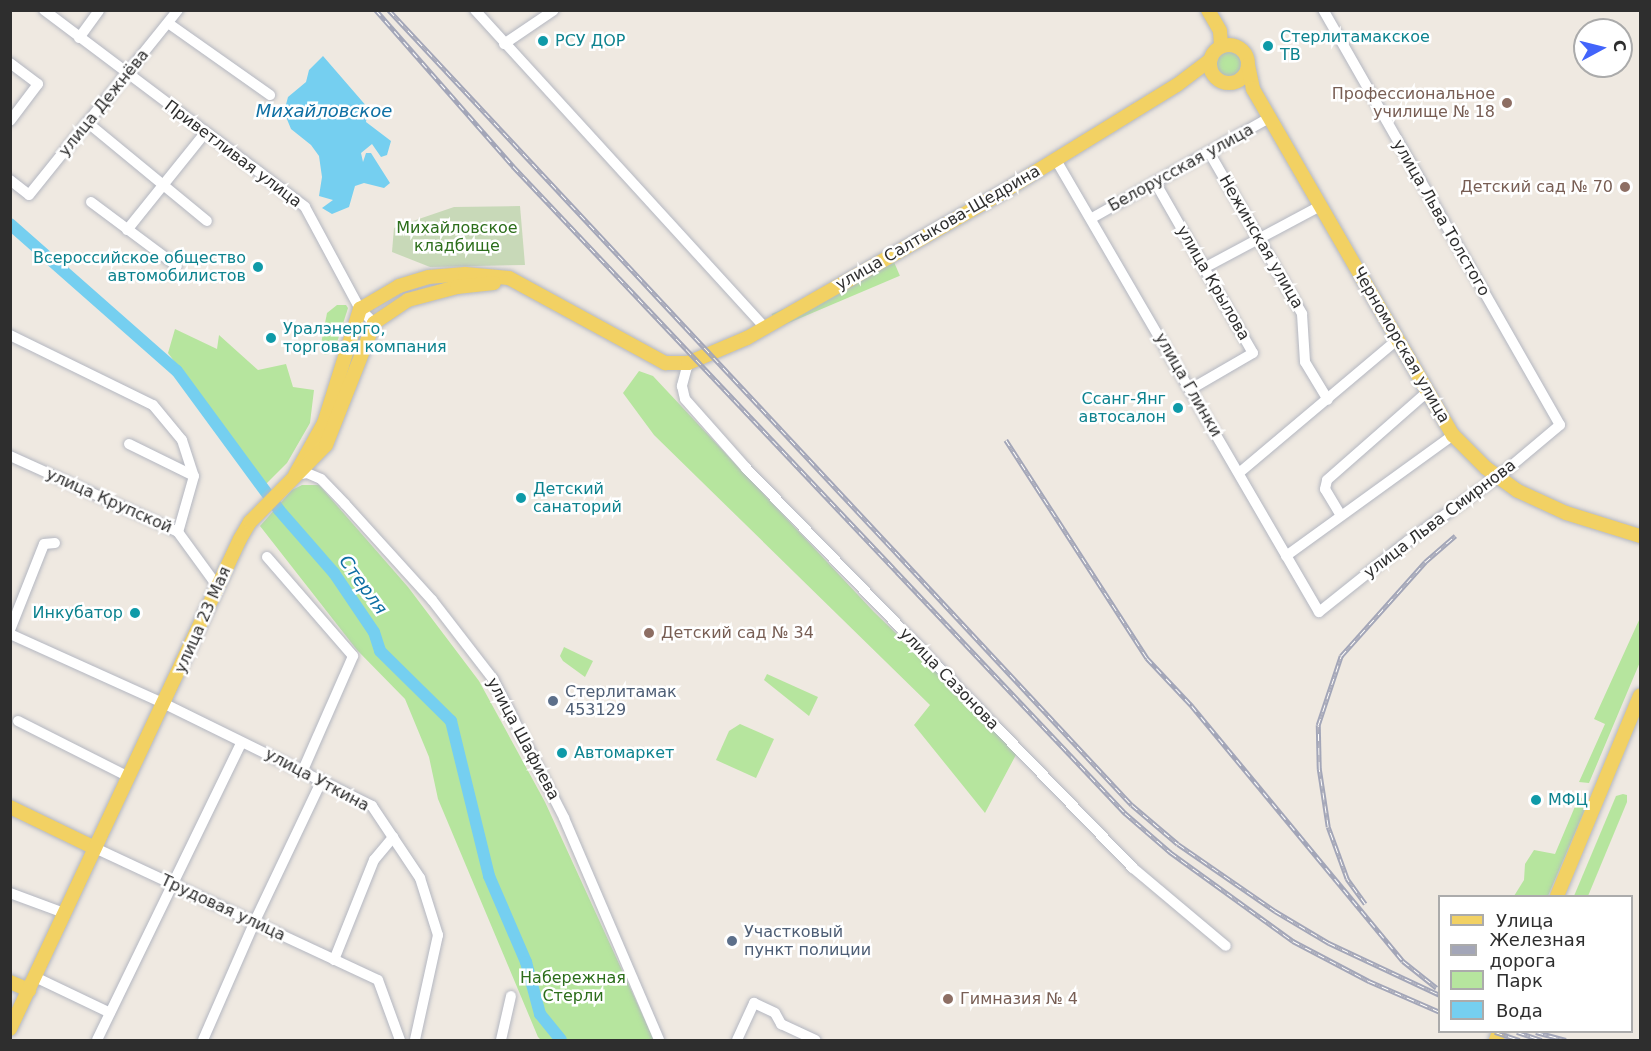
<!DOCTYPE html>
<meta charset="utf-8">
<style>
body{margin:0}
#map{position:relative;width:1651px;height:1051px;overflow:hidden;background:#efe9e1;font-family:"DejaVu Sans",sans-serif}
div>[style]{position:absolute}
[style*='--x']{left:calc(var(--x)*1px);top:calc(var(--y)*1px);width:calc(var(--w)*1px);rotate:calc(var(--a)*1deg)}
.green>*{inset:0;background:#b6e59e;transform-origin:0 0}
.round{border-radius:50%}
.cemetery>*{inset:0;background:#c8d9b8}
.water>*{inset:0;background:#75cff0}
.river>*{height:12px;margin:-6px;padding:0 6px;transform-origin:6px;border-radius:6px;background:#75cff0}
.roads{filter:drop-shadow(0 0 2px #b4b7c1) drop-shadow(0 0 2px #b4b7c1)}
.minor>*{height:10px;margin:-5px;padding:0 5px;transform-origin:5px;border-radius:5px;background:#fff}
.major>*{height:14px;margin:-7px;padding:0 7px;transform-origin:7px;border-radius:7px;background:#f2d163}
.major>.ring{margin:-7px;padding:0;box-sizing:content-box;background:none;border:14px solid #f2d163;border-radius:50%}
.rail>*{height:4.5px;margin-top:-2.25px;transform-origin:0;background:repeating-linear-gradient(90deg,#fff 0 7px,#a3a6b8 0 14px);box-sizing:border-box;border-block:2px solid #a3a6b8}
.dots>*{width:16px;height:16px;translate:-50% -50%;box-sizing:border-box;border:3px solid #fff;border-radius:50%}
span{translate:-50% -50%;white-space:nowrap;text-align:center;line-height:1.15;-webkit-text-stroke:5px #fff;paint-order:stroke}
.culture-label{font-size:16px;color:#0d838f}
.left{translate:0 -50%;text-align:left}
.right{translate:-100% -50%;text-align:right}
.education-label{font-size:16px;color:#785e54}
.street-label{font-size:16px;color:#2e2e2e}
.park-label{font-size:16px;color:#2c6e1b}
.service-label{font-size:16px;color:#4e5e75}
.water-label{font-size:18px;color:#0d6fa3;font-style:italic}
.frame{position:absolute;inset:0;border:12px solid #2e2e2e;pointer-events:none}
.legend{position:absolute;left:1438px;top:895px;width:195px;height:138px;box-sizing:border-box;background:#fff;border:2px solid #ababab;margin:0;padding:8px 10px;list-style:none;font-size:18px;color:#2e2e2e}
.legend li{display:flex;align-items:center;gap:12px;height:30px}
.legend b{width:30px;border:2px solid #ababab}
.north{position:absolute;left:1573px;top:18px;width:60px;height:60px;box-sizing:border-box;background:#fff;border:2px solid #ababab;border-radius:50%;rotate:83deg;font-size:16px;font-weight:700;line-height:24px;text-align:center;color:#2e2e2e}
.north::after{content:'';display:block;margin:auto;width:21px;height:27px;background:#4264fb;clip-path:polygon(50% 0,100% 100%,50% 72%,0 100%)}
</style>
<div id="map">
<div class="green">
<i class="round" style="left:1217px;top:52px;width:24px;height:24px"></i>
<i style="left:894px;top:262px;width:15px;height:133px;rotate:67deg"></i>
<i style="clip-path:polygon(337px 305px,346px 305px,348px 308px,334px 352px,325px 355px,320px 349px,327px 313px)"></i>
<i style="clip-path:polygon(175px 329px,217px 349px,219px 335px,258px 370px,286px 364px,293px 387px,314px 390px,310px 423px,287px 463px,266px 484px,168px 353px)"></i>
<i style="clip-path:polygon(639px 371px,653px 376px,874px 612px,1018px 751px,985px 813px,914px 725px,930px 705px,654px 435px,623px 393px)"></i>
<i style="clip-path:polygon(302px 485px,319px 485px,408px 587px,479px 681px,545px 802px,654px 1040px,541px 1040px,538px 1037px,438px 799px,429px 757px,405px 699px,357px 650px,260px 526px,292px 490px)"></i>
<i style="clip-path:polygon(1640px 618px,1640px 662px,1589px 783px,1579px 782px,1605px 724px,1594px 719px)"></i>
<i style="clip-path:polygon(564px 647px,593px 661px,585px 677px,563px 661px,560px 656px)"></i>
<i style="clip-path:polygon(767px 674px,818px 697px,809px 716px,764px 680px)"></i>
<i style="clip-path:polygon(740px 724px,774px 739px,756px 778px,716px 760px,729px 731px)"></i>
<i style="clip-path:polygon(1623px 794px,1627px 795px,1627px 802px,1588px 896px,1574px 896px,1616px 796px)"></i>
<i style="clip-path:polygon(1579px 797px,1589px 800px,1548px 896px,1514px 896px,1524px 880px,1525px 864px,1534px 850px,1555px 854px)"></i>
</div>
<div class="cemetery">
<i style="clip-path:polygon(520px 206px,525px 265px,430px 267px,392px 252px,394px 228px,413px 221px,454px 207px)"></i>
</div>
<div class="water">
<i style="clip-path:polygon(323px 56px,368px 108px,366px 122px,391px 141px,387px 155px,381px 157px,372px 144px,361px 153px,363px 162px,366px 153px,371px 153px,390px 183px,384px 188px,364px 183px,355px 186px,349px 207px,332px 214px,322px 208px,333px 200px,319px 196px,322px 177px,319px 156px,311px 145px,291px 129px,284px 112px,288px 97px,306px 82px,309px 70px)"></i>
</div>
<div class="river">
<i style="--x:10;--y:224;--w:222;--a:41.4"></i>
<i style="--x:177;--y:371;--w:172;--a:53.7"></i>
<i style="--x:279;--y:510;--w:84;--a:48.9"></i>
<i style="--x:334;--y:573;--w:71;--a:55.9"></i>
<i style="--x:374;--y:632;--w:20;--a:72"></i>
<i style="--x:380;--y:651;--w:100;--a:44.6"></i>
<i style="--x:451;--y:721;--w:160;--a:76.2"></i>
<i style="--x:489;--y:876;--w:94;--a:66.7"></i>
<i style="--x:526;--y:962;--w:54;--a:74.9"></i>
<i style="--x:540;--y:1014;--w:33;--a:51"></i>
</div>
<div class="roads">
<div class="minor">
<i style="--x:44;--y:10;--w:327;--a:37"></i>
<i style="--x:305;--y:207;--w:116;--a:61.7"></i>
<i style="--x:360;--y:309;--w:20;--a:45"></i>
<i style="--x:475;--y:10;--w:430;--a:47.6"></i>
<i style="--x:168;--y:23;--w:125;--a:35.2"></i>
<i style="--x:79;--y:38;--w:34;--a:-54"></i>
<i style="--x:504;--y:44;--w:60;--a:-34.2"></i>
<i style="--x:10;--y:63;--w:35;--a:37"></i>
<i style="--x:38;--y:84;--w:46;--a:127.1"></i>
<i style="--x:88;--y:123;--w:154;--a:39.5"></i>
<i style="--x:1209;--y:152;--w:187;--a:60.1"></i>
<i style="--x:1302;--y:314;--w:48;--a:86.4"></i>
<i style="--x:1305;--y:362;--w:44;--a:58.8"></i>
<i style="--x:1056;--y:160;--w:523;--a:59.81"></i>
<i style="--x:1319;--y:612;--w:114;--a:-38.6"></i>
<i style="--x:1408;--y:541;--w:110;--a:-35.4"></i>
<i style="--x:1498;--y:477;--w:81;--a:-40"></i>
<i style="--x:1560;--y:425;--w:478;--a:-119.7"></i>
<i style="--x:10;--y:180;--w:24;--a:38"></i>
<i style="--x:29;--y:195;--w:238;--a:-51.2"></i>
<i style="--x:1155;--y:182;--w:197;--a:60.2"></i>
<i style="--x:1253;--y:353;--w:72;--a:149.9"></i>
<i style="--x:91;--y:202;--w:107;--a:36.7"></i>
<i style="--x:1092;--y:218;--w:203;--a:-29.5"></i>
<i style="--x:127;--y:230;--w:124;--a:-51.2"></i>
<i style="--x:1204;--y:268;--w:132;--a:-28.1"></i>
<i style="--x:10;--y:335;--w:159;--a:26.1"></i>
<i style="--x:153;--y:405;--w:45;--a:50.4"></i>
<i style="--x:182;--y:440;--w:38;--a:72"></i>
<i style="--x:194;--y:476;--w:58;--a:105.9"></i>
<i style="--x:688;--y:363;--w:24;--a:105"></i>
<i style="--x:682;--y:386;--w:13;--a:77"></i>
<i style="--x:685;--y:399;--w:92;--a:48.5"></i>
<i style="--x:746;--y:468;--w:557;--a:45.95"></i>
<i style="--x:1133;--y:868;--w:121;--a:40"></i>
<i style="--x:129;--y:444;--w:72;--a:26.2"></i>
<i style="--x:10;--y:456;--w:184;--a:24.3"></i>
<i style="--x:178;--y:532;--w:68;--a:54"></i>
<i style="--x:1239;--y:473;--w:208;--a:-40.1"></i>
<i style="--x:295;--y:475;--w:12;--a:-9"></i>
<i style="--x:307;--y:473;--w:15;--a:23"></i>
<i style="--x:321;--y:479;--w:35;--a:46"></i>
<i style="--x:345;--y:504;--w:130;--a:47.8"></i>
<i style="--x:432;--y:600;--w:100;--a:52.3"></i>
<i style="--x:493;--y:679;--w:156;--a:62.9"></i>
<i style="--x:564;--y:818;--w:241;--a:66.8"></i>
<i style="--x:1340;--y:514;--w:29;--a:-121"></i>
<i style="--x:1325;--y:489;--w:9;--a:-77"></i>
<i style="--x:1327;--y:480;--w:133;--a:-41.3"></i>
<i style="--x:1286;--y:556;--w:206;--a:-35.9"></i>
<i style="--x:267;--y:557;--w:131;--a:49"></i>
<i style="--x:353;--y:656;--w:124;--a:113.7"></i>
<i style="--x:10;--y:630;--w:92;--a:-68.4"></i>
<i style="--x:44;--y:544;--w:11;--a:-5"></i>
<i style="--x:10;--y:634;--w:170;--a:24.3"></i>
<i style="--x:165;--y:704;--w:231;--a:26.2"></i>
<i style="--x:372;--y:806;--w:87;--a:56.3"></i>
<i style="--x:420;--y:878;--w:60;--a:72.5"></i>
<i style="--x:438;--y:935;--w:107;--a:102.4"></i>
<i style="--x:18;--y:721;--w:124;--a:26.8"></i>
<i style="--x:95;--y:848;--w:312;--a:25"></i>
<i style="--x:378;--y:980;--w:64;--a:69.9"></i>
<i style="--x:10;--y:893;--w:58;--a:20.3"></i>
<i style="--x:334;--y:960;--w:108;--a:-68.2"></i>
<i style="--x:374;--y:860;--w:30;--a:-50"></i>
<i style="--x:35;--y:977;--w:83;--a:25.6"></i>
<i style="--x:97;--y:1040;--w:331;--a:-64.1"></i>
<i style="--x:203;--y:1040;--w:128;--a:-66.4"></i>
<i style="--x:254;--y:923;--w:158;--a:-64.6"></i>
<i style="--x:501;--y:1040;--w:45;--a:-77.2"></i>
<i style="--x:737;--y:1040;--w:41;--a:-65.3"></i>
<i style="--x:754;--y:1003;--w:23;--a:25"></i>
<i style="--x:775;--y:1013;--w:13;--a:61"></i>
<i style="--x:781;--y:1024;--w:38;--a:25"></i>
</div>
<div class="major">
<i style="--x:1208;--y:10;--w:24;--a:60"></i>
<i style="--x:1220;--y:31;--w:15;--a:86"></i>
<i class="ring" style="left:1210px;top:45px;width:24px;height:24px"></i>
<i style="--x:1248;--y:65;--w:25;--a:78"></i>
<i style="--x:1253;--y:89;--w:400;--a:60"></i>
<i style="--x:1453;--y:435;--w:47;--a:45"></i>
<i style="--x:1486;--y:468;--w:39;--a:36"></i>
<i style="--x:1518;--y:491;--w:53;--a:24.6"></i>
<i style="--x:1566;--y:513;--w:77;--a:17.3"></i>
<i style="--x:295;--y:475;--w:60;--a:-60.9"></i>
<i style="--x:324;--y:423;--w:120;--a:-72.5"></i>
<i style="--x:360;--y:309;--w:45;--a:-30.5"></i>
<i style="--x:399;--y:286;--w:31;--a:-17"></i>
<i style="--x:429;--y:277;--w:36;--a:-5"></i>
<i style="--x:465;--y:274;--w:44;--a:5.2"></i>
<i style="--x:509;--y:278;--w:178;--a:28.6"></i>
<i style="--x:665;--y:363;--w:23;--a:0"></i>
<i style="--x:688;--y:363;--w:64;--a:-23"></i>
<i style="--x:747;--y:338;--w:289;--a:-29.7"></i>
<i style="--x:998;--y:195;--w:210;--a:-31.6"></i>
<i style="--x:1177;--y:85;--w:41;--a:-37.1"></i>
<i style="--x:10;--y:807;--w:94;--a:25.8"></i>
<i style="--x:1557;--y:896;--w:217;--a:-67.5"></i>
<i style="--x:10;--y:982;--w:21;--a:23"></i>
<i style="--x:10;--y:1029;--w:541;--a:-64.86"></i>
<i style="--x:240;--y:539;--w:20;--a:-60"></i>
<i style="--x:250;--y:522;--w:108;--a:-45.4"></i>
<i style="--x:326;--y:445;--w:131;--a:-68.5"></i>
<i style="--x:374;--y:323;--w:41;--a:-34.1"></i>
<i style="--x:408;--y:300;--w:51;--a:-14.9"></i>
<i style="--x:457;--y:287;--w:37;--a:-6"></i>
<i style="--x:1496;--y:1040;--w:9;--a:-69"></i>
</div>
</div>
<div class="rail">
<i style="--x:376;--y:10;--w:208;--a:48.7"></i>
<i style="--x:513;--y:166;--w:891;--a:46.59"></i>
<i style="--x:1125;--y:813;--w:60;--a:40.9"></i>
<i style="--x:1170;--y:852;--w:152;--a:35.9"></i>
<i style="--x:1293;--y:941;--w:86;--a:27.8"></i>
<i style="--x:1369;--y:981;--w:77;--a:23.6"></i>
<i style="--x:389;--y:10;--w:1088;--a:46.94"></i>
<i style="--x:1132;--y:805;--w:60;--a:40.3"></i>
<i style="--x:1178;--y:844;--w:118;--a:34.6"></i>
<i style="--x:1275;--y:911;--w:63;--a:30.7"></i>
<i style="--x:1329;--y:943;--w:123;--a:25.1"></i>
<i style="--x:1006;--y:440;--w:260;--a:57.1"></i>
<i style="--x:1147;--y:658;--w:66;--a:46.8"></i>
<i style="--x:1192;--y:706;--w:331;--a:50.4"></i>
<i style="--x:1403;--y:961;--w:43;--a:38.5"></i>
<i style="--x:1365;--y:904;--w:31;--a:-126"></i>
<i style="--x:1347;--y:879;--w:55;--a:-110.1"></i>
<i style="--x:1328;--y:827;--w:59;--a:-98.8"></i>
<i style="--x:1319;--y:769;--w:44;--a:-91.3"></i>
<i style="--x:1318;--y:725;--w:73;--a:-71.6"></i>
<i style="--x:1341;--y:656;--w:126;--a:-48.2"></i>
<i style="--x:1425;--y:562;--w:40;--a:-41"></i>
<i style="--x:1495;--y:1032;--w:26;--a:18"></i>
<i style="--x:1517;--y:1032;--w:26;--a:18"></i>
<i style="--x:1536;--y:1032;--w:31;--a:15"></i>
</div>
<div class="dots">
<i style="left:543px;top:41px;background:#0f9aa8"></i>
<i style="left:1268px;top:46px;background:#0f9aa8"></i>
<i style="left:1507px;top:103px;background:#8d6e63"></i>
<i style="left:1625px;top:187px;background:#8d6e63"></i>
<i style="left:258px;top:267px;background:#0f9aa8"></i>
<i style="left:271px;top:338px;background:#0f9aa8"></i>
<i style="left:1178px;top:408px;background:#0f9aa8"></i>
<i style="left:521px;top:498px;background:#0f9aa8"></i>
<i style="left:135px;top:613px;background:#0f9aa8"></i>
<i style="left:649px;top:633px;background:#8d6e63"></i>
<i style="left:553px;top:701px;background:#5c6f8a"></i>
<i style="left:562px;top:753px;background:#0f9aa8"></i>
<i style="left:1536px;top:800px;background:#0f9aa8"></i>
<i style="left:732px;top:941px;background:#5c6f8a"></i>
<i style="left:948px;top:999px;background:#8d6e63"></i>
</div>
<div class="culture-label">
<span class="left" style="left:1280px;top:46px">Стерлитамакское<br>ТВ</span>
<span class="left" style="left:555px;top:41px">РСУ ДОР</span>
<span class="right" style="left:246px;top:267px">Всероссийское общество<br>автомобилистов</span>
<span class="left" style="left:283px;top:338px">Уралэнерго,<br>торговая компания</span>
<span class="right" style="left:1166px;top:408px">Ссанг-Янг<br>автосалон</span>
<span class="left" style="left:533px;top:498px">Детский<br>санаторий</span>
<span class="right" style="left:123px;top:613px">Инкубатор</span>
<span class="left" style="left:574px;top:753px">Автомаркет</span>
<span class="left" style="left:1548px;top:800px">МФЦ</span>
</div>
<div class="education-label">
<span class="right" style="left:1495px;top:103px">Профессиональное<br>училище № 18</span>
<span class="right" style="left:1613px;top:187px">Детский сад № 70</span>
<span class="left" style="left:661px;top:633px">Детский сад № 34</span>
<span class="left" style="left:960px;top:999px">Гимназия № 4</span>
</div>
<div class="street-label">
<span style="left:104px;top:103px;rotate:-51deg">улица Дежнёва</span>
<span style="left:233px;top:154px;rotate:37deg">Приветливая улица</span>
<span style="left:1181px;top:168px;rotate:-29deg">Белорусская улица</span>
<span style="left:1441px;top:218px;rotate:60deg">улица Льва Толстого</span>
<span style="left:938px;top:228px;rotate:-30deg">улица Салтыкова-Щедрина</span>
<span style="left:1261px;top:242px;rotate:60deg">Нежинская улица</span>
<span style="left:1213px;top:283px;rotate:60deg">улица Крылова</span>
<span style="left:1401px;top:345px;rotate:60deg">Черноморская улица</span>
<span style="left:1188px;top:385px;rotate:60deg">улица Глинки</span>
<span style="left:109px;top:501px;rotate:24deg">улица Крупской</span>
<span style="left:1440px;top:519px;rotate:-37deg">улица Льва Смирнова</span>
<span style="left:203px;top:620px;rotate:-66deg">улица 23 Мая</span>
<span style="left:949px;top:679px;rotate:46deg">улица Сазонова</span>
<span style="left:523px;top:739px;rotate:62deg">улица Шафиева</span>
<span style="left:317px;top:780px;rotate:28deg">улица Уткина</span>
<span style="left:223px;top:908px;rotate:25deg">Трудовая улица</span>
</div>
<div class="park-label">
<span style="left:457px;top:237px">Михайловское<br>кладбище</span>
<span style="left:573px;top:987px">Набережная<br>Стерли</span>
</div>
<div class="service-label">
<span class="left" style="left:565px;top:701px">Стерлитамак<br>453129</span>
<span class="left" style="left:744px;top:941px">Участковый<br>пункт полиции</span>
</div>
<div class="water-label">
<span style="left:324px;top:111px">Михайловское</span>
<span style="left:363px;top:585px;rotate:54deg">Стерля</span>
</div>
<div class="frame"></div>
<ul class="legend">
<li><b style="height:8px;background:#f2d163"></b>Улица</li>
<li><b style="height:8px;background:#a3a6b8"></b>Железная дорога</li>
<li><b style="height:16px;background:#b6e59e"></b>Парк</li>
<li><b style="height:16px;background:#75cff0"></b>Вода</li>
</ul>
<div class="north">С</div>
</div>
